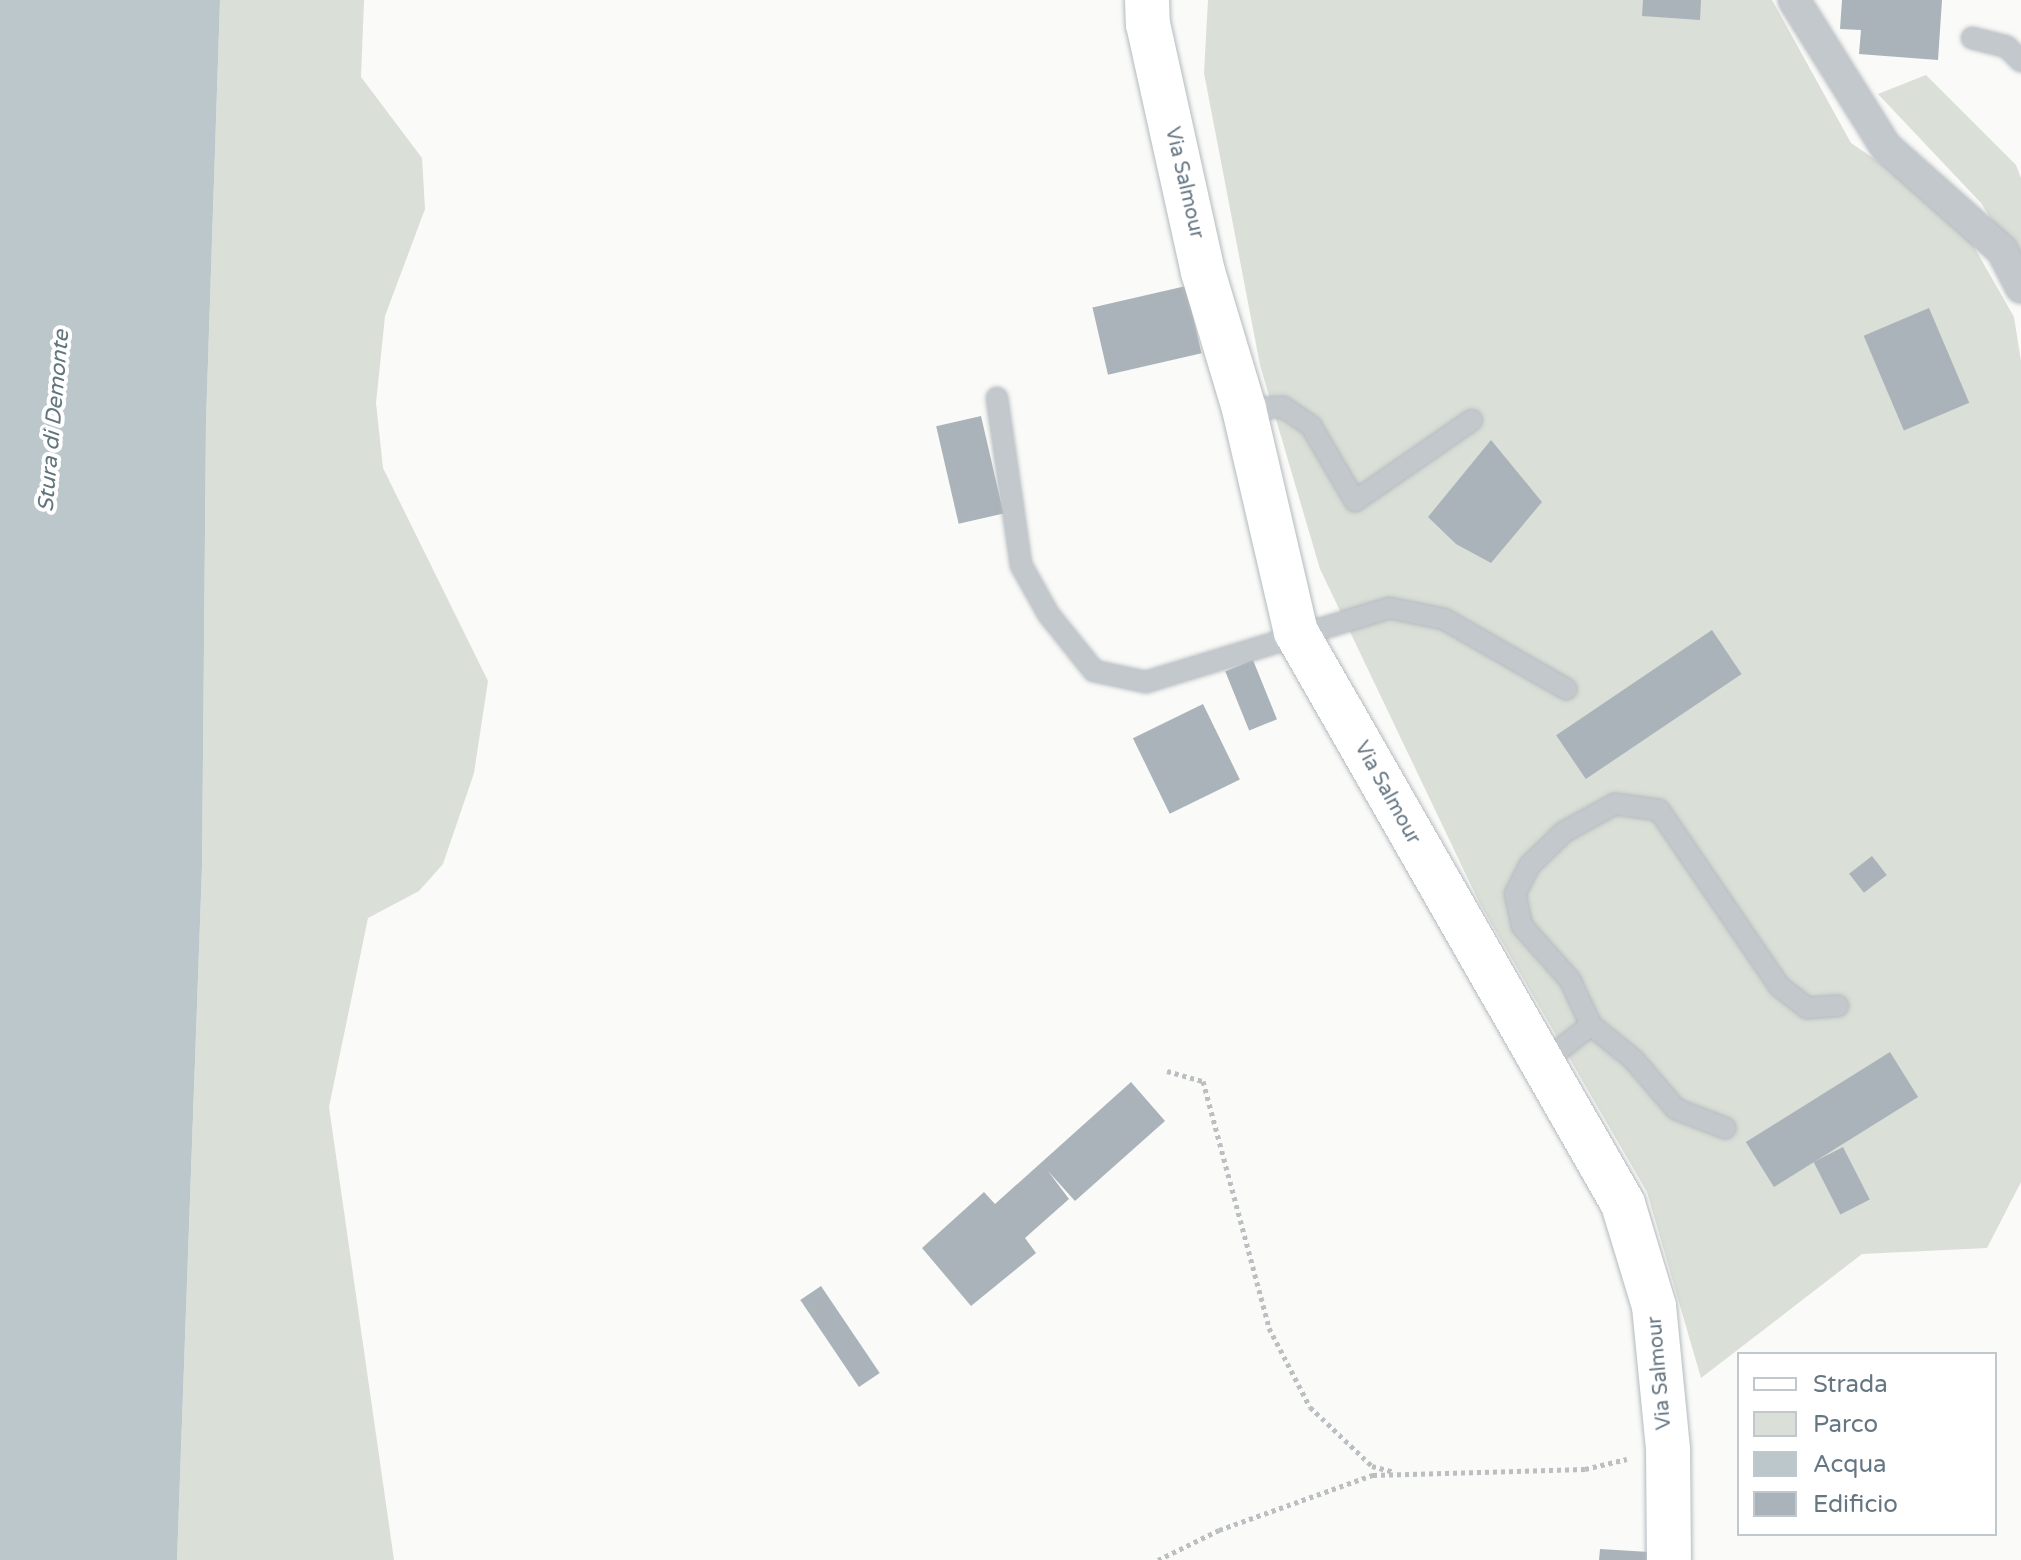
<!DOCTYPE html>
<style>
body{margin:0}
#map{position:relative;width:2021px;height:1560px;overflow:hidden;background:#fafaf8;font-family:"Varela Round",sans-serif}
div>[style]{position:absolute}
[style*='--x']{left:calc(var(--x)*1px);top:calc(var(--y)*1px);width:calc(var(--w)*1px);rotate:calc(var(--a)*1deg)}
.green>*{inset:0;background:#dadfd7}
.water>*{inset:0;background:#bbc7cb}
.building>*{inset:0;background:#aab3b9;transform-origin:0 0}
.path>*{height:5px;margin-top:-2.5px;transform-origin:0;background:repeating-linear-gradient(90deg,#bbbfc2 0 4px,transparent 0 8px)}
.roads{filter:drop-shadow(0 0 2px #b3babf) drop-shadow(0 0 2px #b3babf)}
.service>*{height:20px;margin:-10px;padding:0 10px;transform-origin:10px;border-radius:10px;background:#c3c8cc}
.pedestrian>*{height:30px;margin:-15px;padding:0 15px;transform-origin:15px;border-radius:15px;background:#c3c8cc}
.secondary>*{height:44px;margin:-22px;padding:0 22px;transform-origin:22px;border-radius:22px;background:#fff}
span{translate:-50% -50%;white-space:nowrap;text-align:center;line-height:1.15;-webkit-text-stroke:8px #fff;paint-order:stroke}
.street-label{font-size:20px;color:#657683}
.water-label{font-size:22px;color:#60757c;font-style:italic}
.legend{position:absolute;left:1737px;top:1352px;width:260px;height:184px;box-sizing:border-box;background:#fff;border:2px solid #c1c8cd;margin:0;padding:10px 14px;list-style:none;font-size:24px;color:#657683}
.legend li{display:flex;align-items:center;gap:16px;height:40px}
.legend b{width:40px;border:2px solid #c1c8cd}
</style>
<div id="map">
<div class="green">
<i style="clip-path:polygon(220px 0,364px 0,361px 77px,422px 158px,425px 209px,385px 316px,376px 403px,383px 468px,488px 681px,474px 773px,443px 864px,419px 891px,368px 918px,329px 1107px,394px 1560px,177px 1560px,202px 867px,206px 422px)"></i>
<i style="clip-path:polygon(1208px 0,1772px 0,1851px 143px,1933px 199px,1965px 231px,2014px 317px,2021px 361px,2021px 1182px,1987px 1248px,1862px 1254px,1701px 1378px,1647px 1192px,1480px 904px,1320px 569px,1260px 365px,1204px 73px)"></i>
<i style="clip-path:polygon(1926px 75px,2016px 165px,2021px 178px,2021px 267px,1981px 203px,1878px 94px)"></i>
</div>
<div class="water">
<i style="clip-path:polygon(0 0,220px 0,206px 422px,202px 867px,177px 1560px,0 1560px)"></i>
</div>
<div class="building">
<i style="clip-path:polygon(1643px 0,1701px 0,1700px 20px,1642px 16px)"></i>
<i style="clip-path:polygon(1842px 0,1942px 0,1938px 60px,1859px 54px,1861px 30px,1840px 29px)"></i>
<i style="left:1186px;top:286px;width:69px;height:96px;rotate:77deg"></i>
<i style="left:1929px;top:308px;width:103px;height:71px;rotate:67deg"></i>
<i style="left:981px;top:416px;width:100px;height:46px;rotate:77deg"></i>
<i style="clip-path:polygon(1491px 440px,1542px 502px,1491px 563px,1456px 544px,1428px 517px)"></i>
<i style="left:1712px;top:630px;width:53px;height:188px;rotate:56deg"></i>
<i style="left:1253px;top:660px;width:64px;height:30px;rotate:68deg"></i>
<i style="left:1203px;top:704px;width:84px;height:78px;rotate:64deg"></i>
<i style="left:1872px;top:856px;width:24px;height:29px;rotate:52deg"></i>
<i style="left:1890px;top:1052px;width:53px;height:170px;rotate:58deg"></i>
<i style="clip-path:polygon(1131px 1082px,1165px 1121px,1075px 1201px,1048px 1171px,1069px 1199px,1025px 1238px,1036px 1253px,971px 1306px,922px 1248px,984px 1192px,995px 1204px)"></i>
<i style="left:1843px;top:1147px;width:59px;height:33px;rotate:63deg"></i>
<i style="left:821px;top:1286px;width:105px;height:25px;rotate:56deg"></i>
<i style="clip-path:polygon(1600px 1549px,1649px 1552px,1648px 1560px,1599px 1560px)"></i>
</div>
<div class="path">
<i style="--x:1167;--y:1071;--w:37;--a:16"></i>
<i style="--x:1203;--y:1081;--w:256;--a:75"></i>
<i style="--x:1269;--y:1328;--w:89;--a:62.6"></i>
<i style="--x:1310;--y:1407;--w:86;--a:43.6"></i>
<i style="--x:1372;--y:1466;--w:24;--a:15"></i>
<i style="--x:1158;--y:1560;--w:68;--a:-26.2"></i>
<i style="--x:1219;--y:1530;--w:164;--a:-19.7"></i>
<i style="--x:1373;--y:1475;--w:212;--a:-1.6"></i>
<i style="--x:1585;--y:1469;--w:43;--a:-13.4"></i>
</div>
<div class="roads">
<div class="service">
<i style="--x:1972;--y:38;--w:36;--a:14"></i>
<i style="--x:2007;--y:47;--w:20;--a:45"></i>
<i style="--x:997;--y:398;--w:169;--a:81.8"></i>
<i style="--x:1021;--y:565;--w:57;--a:60.8"></i>
<i style="--x:1049;--y:615;--w:72;--a:51.2"></i>
<i style="--x:1094;--y:671;--w:53;--a:11.9"></i>
<i style="--x:1146;--y:682;--w:254;--a:-16.9"></i>
<i style="--x:1389;--y:608;--w:56;--a:11.3"></i>
<i style="--x:1444;--y:619;--w:141;--a:29.8"></i>
<i style="--x:1244;--y:409;--w:39;--a:-3"></i>
<i style="--x:1283;--y:407;--w:34;--a:34"></i>
<i style="--x:1311;--y:426;--w:87;--a:59.6"></i>
<i style="--x:1355;--y:501;--w:142;--a:-34.7"></i>
<i style="--x:1591;--y:1025;--w:54;--a:39"></i>
<i style="--x:1633;--y:1059;--w:66;--a:49.3"></i>
<i style="--x:1676;--y:1109;--w:53;--a:21.2"></i>
<i style="--x:1544;--y:1062;--w:60;--a:-38.2"></i>
<i style="--x:1591;--y:1025;--w:50;--a:-115"></i>
<i style="--x:1570;--y:980;--w:72;--a:-131.6"></i>
<i style="--x:1522;--y:926;--w:33;--a:-102"></i>
<i style="--x:1515;--y:894;--w:33;--a:-63"></i>
<i style="--x:1530;--y:865;--w:47;--a:-44.1"></i>
<i style="--x:1564;--y:832;--w:58;--a:-28.8"></i>
<i style="--x:1615;--y:804;--w:44;--a:7.8"></i>
<i style="--x:1659;--y:810;--w:213;--a:55.7"></i>
<i style="--x:1779;--y:986;--w:36;--a:38"></i>
<i style="--x:1807;--y:1008;--w:31;--a:-4"></i>
</div>
<div class="pedestrian">
<i style="--x:1794;--y:0;--w:173;--a:58"></i>
<i style="--x:1886;--y:147;--w:155;--a:41.6"></i>
<i style="--x:2002;--y:250;--w:42;--a:62.8"></i>
</div>
<div class="secondary">
<i style="--x:1147;--y:0;--w:24;--a:88"></i>
<i style="--x:1148;--y:24;--w:254;--a:77.5"></i>
<i style="--x:1203;--y:272;--w:143;--a:73.3"></i>
<i style="--x:1244;--y:409;--w:229;--a:76.9"></i>
<i style="--x:1296;--y:632;--w:659;--a:60.24"></i>
<i style="--x:1623;--y:1204;--w:107;--a:73.1"></i>
<i style="--x:1654;--y:1306;--w:145;--a:84.4"></i>
<i style="--x:1668;--y:1450;--w:110;--a:89.5"></i>
</div>
</div>
<div class="street-label">
<span style="left:1184px;top:183px;rotate:77deg">Via Salmour</span>
<span style="left:1387px;top:793px;rotate:61deg">Via Salmour</span>
<span style="left:1660px;top:1373px;rotate:-95deg">Via Salmour</span>
</div>
<div class="water-label">
<span style="left:54px;top:421px;rotate:-85deg">Stura di Demonte</span>
</div>
<ul class="legend">
<li><b style="height:10px;background:#fff"></b>Strada</li>
<li><b style="height:22px;background:#dadfd7"></b>Parco</li>
<li><b style="height:22px;background:#bbc7cb"></b>Acqua</li>
<li><b style="height:22px;background:#aab3b9"></b>Edificio</li>
</ul>
</div>
